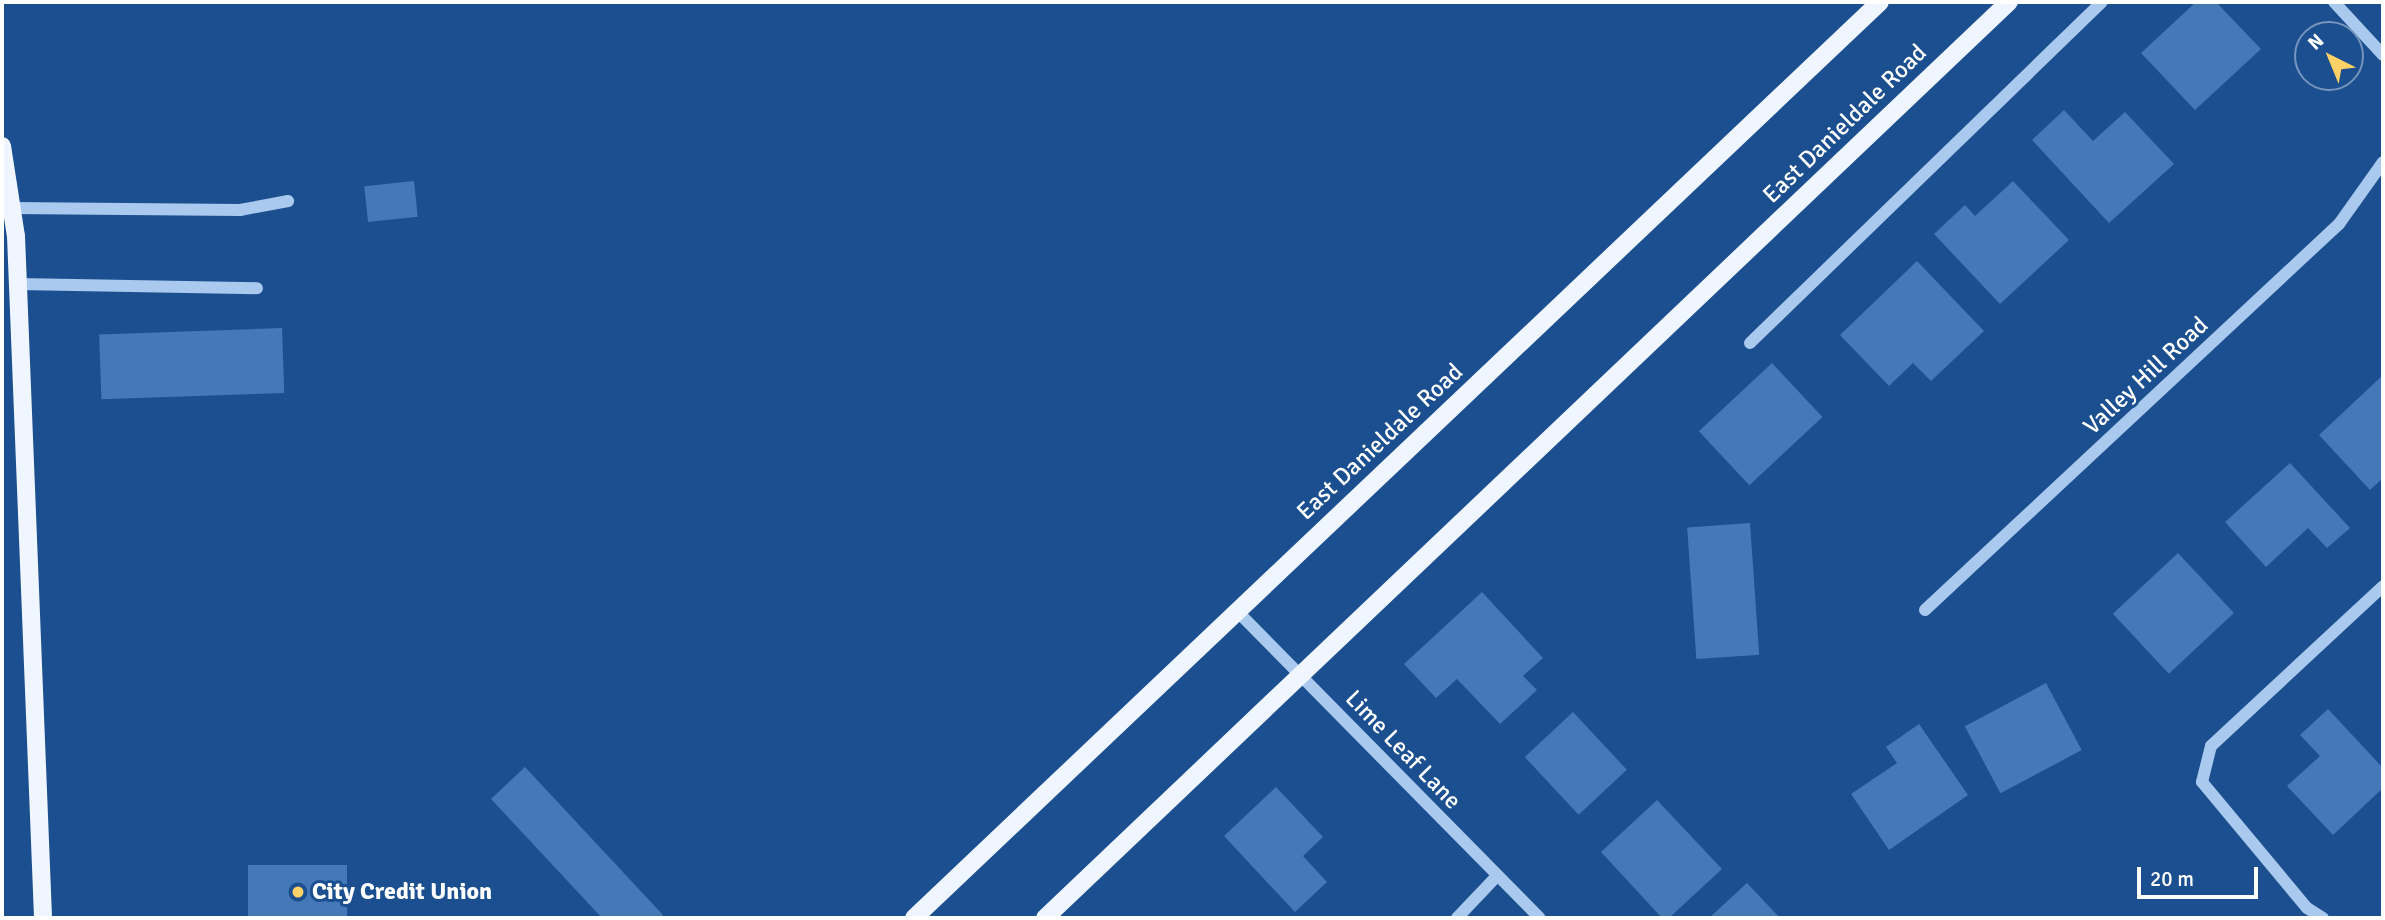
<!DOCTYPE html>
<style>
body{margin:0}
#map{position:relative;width:2385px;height:920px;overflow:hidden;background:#1b4f8f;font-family:Signika,sans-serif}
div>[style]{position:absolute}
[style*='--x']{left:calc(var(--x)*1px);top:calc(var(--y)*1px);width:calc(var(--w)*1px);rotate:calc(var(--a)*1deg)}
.building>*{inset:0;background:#4478b7;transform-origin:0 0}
.minor>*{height:12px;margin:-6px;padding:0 6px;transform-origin:6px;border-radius:6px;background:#a9c9ee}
.major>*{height:18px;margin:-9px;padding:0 9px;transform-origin:9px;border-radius:9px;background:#f0f6ff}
.dots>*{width:19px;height:19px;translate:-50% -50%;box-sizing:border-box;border:4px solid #1b4f8f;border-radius:50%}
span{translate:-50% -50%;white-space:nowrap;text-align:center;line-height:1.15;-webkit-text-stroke:6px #1b4f8f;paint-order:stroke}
.street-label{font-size:24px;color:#fff}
.poi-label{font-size:24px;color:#fff;font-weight:700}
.left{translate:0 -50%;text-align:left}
.frame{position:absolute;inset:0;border:4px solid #fff;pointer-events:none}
.north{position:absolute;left:2294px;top:21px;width:70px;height:70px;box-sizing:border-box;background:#1b4f8f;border:2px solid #7695bc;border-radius:50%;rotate:317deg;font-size:19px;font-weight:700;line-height:28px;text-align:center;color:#fff}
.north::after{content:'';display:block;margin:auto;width:24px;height:32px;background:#ffd166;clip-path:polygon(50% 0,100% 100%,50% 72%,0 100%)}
.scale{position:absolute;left:2137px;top:867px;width:121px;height:32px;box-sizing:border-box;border:4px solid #fff;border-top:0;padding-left:9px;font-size:21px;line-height:24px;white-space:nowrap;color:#fff;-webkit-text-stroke:5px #1b4f8f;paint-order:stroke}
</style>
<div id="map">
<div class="building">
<i style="clip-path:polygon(2196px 2px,2216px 2px,2261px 49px,2195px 110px,2141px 53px)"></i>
<i style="clip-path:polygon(2064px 110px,2093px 141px,2125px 112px,2174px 164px,2109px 223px,2032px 140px)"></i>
<i style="left:414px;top:181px;width:36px;height:50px;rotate:84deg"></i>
<i style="clip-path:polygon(2013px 181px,2069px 240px,2000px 304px,1934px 234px,1965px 205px,1975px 216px)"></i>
<i style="clip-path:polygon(1917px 261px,1984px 331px,1931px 381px,1913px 363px,1889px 386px,1840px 335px)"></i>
<i style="left:282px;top:328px;width:65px;height:183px;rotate:88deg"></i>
<i style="left:1772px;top:363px;width:74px;height:100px;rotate:47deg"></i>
<i style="clip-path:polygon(2383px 375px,2383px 478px,2370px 490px,2319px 435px)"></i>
<i style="clip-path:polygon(2290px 463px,2350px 528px,2327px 548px,2308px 528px,2266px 567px,2225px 522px)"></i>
<i style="left:1750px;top:523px;width:132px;height:63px;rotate:86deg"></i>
<i style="left:2178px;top:553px;width:82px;height:89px;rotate:47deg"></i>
<i style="clip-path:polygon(1482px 592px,1543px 658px,1523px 676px,1537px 690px,1500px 724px,1457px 679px,1436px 698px,1404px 664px)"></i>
<i style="left:2046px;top:683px;width:76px;height:92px;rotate:62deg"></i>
<i style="clip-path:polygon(2328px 709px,2383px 768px,2383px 788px,2333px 835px,2287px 786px,2320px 756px,2300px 735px)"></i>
<i style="left:1573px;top:712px;width:79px;height:66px;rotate:47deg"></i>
<i style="clip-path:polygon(1919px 724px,1968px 795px,1889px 850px,1851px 794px,1897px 763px,1886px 747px)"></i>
<i style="clip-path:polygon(525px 767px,663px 915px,659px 918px,602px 918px,491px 799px)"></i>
<i style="clip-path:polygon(1276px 787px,1323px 837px,1303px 856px,1327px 882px,1295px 912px,1224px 836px)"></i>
<i style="clip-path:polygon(1657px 800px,1722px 869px,1669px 918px,1662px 918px,1601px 852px)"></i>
<i style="left:347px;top:865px;width:53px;height:99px;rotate:90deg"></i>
<i style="clip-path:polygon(1747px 883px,1780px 918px,1709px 918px)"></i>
</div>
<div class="minor">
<i style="--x:2334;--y:2;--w:72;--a:47.2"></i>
<i style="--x:11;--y:208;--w:229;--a:0.5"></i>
<i style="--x:240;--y:210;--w:49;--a:-10.6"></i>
<i style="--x:18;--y:284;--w:239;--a:1"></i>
<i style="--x:1750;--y:343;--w:490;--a:-44.1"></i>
<i style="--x:1925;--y:610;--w:566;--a:-43"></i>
<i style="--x:2339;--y:224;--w:76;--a:-54.6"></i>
<i style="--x:1237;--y:611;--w:431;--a:45.4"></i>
<i style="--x:1457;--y:918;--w:57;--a:-46.4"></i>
<i style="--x:2323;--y:918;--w:19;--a:-148"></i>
<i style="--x:2307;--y:908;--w:164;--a:-129.8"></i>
<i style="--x:2202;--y:782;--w:37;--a:-76"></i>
<i style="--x:2211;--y:746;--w:235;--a:-42.9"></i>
</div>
<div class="major">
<i style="--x:2;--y:146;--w:91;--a:81.2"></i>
<i style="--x:16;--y:236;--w:683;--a:87.73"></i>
<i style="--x:914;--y:918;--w:1331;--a:-43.48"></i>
<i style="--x:1045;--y:918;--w:1330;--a:-43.54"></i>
</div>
<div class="dots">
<i style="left:298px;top:892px;background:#ffd166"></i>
</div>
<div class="street-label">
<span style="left:1845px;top:124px;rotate:-44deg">East Danieldale Road</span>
<span style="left:2146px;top:376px;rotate:-43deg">Valley Hill Road</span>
<span style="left:1380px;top:442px;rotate:-43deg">East Danieldale Road</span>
<span style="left:1403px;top:750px;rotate:46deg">Lime Leaf Lane</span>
</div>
<div class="poi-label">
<span class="left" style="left:312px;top:892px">City Credit Union</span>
</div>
<div class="frame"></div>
<div class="north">N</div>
<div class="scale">20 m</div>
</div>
